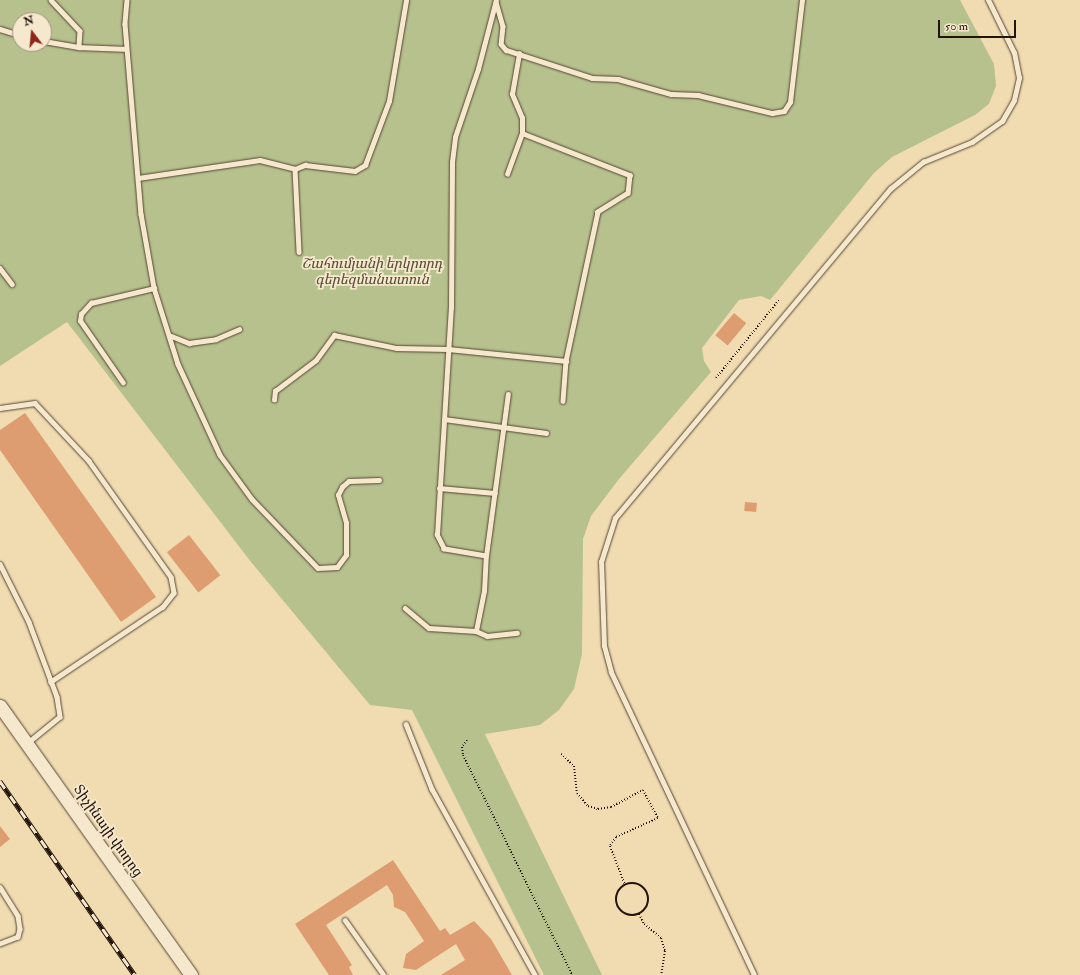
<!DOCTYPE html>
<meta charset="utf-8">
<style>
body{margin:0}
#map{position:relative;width:1080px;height:975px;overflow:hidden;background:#f1dcb2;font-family:"IM FELL Double Pica","Noto Serif Armenian",serif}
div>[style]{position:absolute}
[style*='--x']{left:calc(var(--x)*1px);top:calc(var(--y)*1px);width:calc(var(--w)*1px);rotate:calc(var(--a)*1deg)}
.green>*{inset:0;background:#b7c18e}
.building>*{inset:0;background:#de9d70;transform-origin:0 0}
.path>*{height:2px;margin-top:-1px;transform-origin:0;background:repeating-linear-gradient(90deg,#23140a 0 1px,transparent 0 3px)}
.path>.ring{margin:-1px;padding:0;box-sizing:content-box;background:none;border:2px solid #23140a;border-radius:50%}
.roads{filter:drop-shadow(0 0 1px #564634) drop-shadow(0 0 1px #564634)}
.lane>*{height:4.5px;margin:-2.25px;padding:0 2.25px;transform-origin:2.25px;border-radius:2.25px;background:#f6e8cd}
.secondary>*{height:13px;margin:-6.5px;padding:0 6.5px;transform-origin:6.5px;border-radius:6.5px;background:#f6e8cd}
.rail>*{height:4.5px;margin-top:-2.25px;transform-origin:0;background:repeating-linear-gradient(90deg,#f6e8cd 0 9px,#23140a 0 18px);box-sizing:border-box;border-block:1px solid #23140a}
span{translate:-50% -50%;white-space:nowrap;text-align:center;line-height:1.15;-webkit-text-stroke:3.5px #f6e8cd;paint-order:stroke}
.park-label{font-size:14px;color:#575138;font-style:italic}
.street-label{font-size:14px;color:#23140a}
.north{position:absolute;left:12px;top:12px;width:40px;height:40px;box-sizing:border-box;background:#f6e8cd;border:1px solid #a2937f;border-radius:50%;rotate:344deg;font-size:11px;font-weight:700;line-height:16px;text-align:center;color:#23140a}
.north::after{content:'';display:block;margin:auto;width:14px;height:18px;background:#8f2418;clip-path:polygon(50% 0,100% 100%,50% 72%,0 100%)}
.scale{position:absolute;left:938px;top:20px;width:78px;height:18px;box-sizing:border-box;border:2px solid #23140a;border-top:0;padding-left:5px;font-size:12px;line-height:14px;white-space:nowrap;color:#23140a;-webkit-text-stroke:3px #f6e8cd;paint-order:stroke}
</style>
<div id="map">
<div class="green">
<i style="clip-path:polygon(evenodd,0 0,960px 0,994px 64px,996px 86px,989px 104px,975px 115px,892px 157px,874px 173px,770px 300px,761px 296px,739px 300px,702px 348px,704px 361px,711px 372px,619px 479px,591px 516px,583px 539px,582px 654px,574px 689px,559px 710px,540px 725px,485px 734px,602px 975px,544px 975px,412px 710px,370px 705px,251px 562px,67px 322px,0 366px,0 0,20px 20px,44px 20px,44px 44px,20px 44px,20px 20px)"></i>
</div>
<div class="building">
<i style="left:734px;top:313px;width:16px;height:29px;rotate:40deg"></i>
<i style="clip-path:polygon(25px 413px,156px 597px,121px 622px,0 450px,0 430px)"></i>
<i style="left:745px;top:502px;width:12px;height:9px;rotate:5deg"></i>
<i style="left:189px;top:535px;width:51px;height:28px;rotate:52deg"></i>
<i style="clip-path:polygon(0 826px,10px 839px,0 847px)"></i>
<i style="clip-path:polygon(393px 860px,440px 931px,445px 928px,450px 935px,474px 921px,491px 939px,512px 975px,441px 975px,465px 960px,456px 944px,416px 970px,403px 968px,406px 954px,424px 941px,405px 912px,394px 907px,393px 895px,387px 885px,326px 925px,352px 965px,349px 967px,353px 975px,329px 975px,295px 924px)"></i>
</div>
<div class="path">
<i style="--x:716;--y:378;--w:100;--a:-51.1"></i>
<i style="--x:467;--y:740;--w:9;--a:126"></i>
<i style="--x:462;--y:747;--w:8;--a:83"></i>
<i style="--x:463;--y:755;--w:246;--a:63.6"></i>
<i style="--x:561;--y:754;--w:18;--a:43"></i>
<i style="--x:574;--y:766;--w:27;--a:84"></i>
<i style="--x:577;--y:793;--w:17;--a:50"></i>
<i style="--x:588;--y:806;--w:10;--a:17"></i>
<i style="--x:598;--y:809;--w:13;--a:-9"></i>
<i style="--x:611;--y:807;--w:36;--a:-28"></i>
<i style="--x:643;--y:790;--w:32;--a:62"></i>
<i style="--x:658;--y:818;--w:46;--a:155.7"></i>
<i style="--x:616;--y:837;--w:11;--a:124"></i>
<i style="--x:610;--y:846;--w:42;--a:69"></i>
<i class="ring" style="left:616px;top:883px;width:30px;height:30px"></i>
<i style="--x:639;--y:914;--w:11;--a:63"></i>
<i style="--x:644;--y:924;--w:22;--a:39"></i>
<i style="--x:661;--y:938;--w:14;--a:73"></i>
<i style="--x:665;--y:951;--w:24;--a:99"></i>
</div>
<div class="roads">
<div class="lane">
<i style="--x:51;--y:0;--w:42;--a:46.9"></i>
<i style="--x:80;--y:31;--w:16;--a:94"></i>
<i style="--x:127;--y:0;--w:24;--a:95"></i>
<i style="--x:125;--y:24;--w:191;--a:85.2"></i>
<i style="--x:141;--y:214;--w:75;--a:80"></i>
<i style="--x:154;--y:288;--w:80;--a:72.5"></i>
<i style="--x:178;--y:364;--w:100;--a:65.2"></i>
<i style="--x:220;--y:455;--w:54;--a:54"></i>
<i style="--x:252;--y:499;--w:95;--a:46.3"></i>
<i style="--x:318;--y:568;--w:19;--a:-3"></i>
<i style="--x:337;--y:567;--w:15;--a:-53"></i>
<i style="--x:346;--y:555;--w:32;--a:-90"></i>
<i style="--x:346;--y:523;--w:29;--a:-106"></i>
<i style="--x:338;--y:495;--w:9;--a:-63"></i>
<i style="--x:342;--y:487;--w:9;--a:-41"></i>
<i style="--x:349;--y:481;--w:30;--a:-2"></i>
<i style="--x:496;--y:2;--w:25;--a:74"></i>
<i style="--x:503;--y:26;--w:18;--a:96"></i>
<i style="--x:501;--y:44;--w:8;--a:50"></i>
<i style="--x:506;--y:50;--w:90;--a:18"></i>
<i style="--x:592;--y:78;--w:26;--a:2"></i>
<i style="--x:618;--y:79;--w:55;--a:15.8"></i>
<i style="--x:671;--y:94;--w:27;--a:2"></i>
<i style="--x:698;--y:95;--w:76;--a:13.7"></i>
<i style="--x:772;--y:113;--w:12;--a:-9"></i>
<i style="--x:784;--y:111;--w:11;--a:-56"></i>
<i style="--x:790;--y:102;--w:103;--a:-83.3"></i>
<i style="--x:0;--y:29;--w:21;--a:17"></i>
<i style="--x:44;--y:41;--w:36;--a:10"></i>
<i style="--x:79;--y:47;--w:47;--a:2.4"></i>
<i style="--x:522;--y:133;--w:116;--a:21.3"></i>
<i style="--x:630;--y:175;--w:18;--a:96"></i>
<i style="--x:628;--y:193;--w:36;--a:148"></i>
<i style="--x:598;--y:212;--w:152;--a:102.1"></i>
<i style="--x:566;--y:361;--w:40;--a:94.3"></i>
<i style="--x:295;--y:169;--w:83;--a:87.2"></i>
<i style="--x:507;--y:174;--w:44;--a:-69.9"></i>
<i style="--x:522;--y:133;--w:15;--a:-90"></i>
<i style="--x:522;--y:118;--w:26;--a:-113"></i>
<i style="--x:512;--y:94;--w:41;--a:-80.1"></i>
<i style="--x:138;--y:178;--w:123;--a:-8.4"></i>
<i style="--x:260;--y:160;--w:36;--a:14"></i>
<i style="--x:295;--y:169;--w:11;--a:-22"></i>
<i style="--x:305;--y:165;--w:50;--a:6.8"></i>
<i style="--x:355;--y:171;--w:12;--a:-31"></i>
<i style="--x:365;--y:165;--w:68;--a:-69.4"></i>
<i style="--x:389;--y:101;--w:102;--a:-80.4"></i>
<i style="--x:0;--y:268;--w:20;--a:53"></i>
<i style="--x:169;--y:335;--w:22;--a:22"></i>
<i style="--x:189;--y:343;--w:27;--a:-8"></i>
<i style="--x:216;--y:339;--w:25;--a:-23"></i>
<i style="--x:123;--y:383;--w:75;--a:-124.7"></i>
<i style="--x:80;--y:321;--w:7;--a:-82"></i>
<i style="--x:81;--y:314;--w:15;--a:-48"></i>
<i style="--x:91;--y:303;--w:65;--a:-13.4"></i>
<i style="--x:274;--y:400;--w:9;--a:-84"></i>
<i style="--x:275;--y:391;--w:51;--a:-37.1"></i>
<i style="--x:316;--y:360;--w:31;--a:-54"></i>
<i style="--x:334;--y:335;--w:64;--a:11.7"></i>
<i style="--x:397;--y:348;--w:51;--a:1.1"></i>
<i style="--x:448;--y:349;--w:119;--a:5.8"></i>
<i style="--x:0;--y:408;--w:35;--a:-8"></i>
<i style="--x:35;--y:403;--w:79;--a:47"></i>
<i style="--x:89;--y:461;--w:142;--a:54.7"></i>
<i style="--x:171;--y:577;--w:16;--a:79"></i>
<i style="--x:174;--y:593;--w:18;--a:128"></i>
<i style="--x:163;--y:607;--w:135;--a:146.2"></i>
<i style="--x:444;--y:419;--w:103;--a:7.8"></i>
<i style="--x:439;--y:488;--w:56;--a:5.1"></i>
<i style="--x:486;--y:556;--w:43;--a:-170.5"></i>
<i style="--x:444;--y:549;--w:16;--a:-117"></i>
<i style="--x:437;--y:535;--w:227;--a:-86.5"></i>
<i style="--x:451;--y:308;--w:146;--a:-89.6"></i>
<i style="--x:452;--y:162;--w:25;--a:-83"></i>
<i style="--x:455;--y:137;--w:72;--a:-71.3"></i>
<i style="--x:478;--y:69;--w:71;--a:-75.4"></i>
<i style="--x:0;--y:564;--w:65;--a:63.4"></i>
<i style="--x:29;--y:622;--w:80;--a:69.5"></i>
<i style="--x:57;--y:697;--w:20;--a:81"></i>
<i style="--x:60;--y:717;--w:41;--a:140.9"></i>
<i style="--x:405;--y:608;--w:31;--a:40"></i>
<i style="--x:429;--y:628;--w:47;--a:3.7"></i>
<i style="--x:476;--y:631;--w:12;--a:24"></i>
<i style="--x:487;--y:636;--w:30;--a:-6"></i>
<i style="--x:476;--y:631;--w:41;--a:-78.7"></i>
<i style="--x:484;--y:591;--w:35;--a:-87"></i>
<i style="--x:486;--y:556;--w:163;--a:-82.3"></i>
<i style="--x:406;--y:724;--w:70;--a:68.2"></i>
<i style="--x:432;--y:789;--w:213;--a:61"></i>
<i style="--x:0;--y:887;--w:34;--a:58"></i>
<i style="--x:18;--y:916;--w:13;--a:81"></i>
<i style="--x:20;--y:929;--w:8;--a:104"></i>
<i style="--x:18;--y:937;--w:19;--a:159"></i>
<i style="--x:345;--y:920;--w:67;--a:54.7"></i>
<i style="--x:754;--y:975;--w:335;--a:-115.3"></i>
<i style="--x:611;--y:672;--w:27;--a:-105"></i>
<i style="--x:604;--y:646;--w:84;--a:-92"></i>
<i style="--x:601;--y:562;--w:46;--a:-72.3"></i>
<i style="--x:615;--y:518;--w:429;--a:-50.1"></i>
<i style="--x:890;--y:189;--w:43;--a:-39.3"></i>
<i style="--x:923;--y:162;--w:53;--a:-22.2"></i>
<i style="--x:972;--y:142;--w:37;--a:-35"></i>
<i style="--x:1002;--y:121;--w:24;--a:-60"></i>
<i style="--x:1014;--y:100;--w:23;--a:-77"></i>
<i style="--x:1019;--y:78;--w:25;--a:-101"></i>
<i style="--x:1014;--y:53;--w:59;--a:-116.1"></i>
</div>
<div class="secondary">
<i style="--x:0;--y:706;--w:330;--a:54.6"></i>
</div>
</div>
<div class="rail">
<i style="--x:0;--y:781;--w:236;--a:55.2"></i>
</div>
<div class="park-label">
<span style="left:372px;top:272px">Շահումյանի երկրորդ<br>գերեզմանատուն</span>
</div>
<div class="street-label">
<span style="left:108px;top:831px;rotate:55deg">Տիչինայի փողոց</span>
</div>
<div class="north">N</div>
<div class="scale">50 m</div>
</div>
